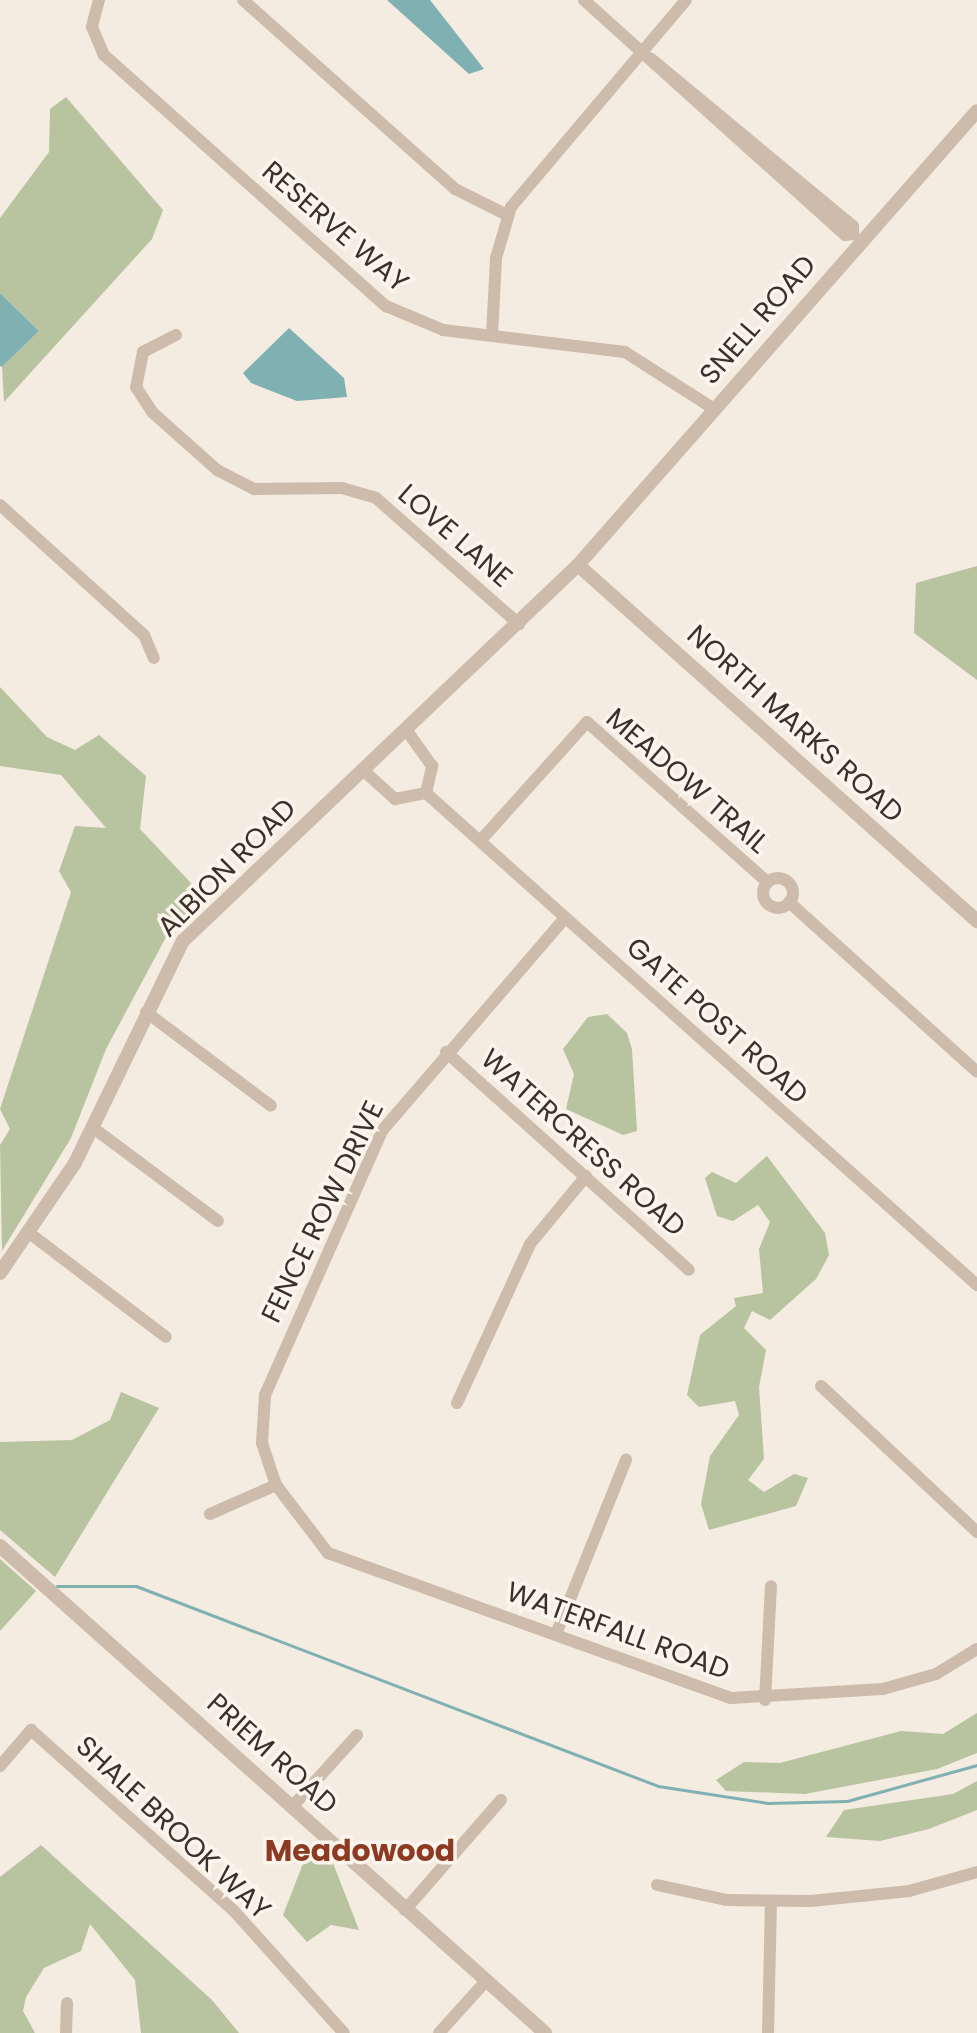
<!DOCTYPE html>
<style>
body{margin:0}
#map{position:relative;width:977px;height:2033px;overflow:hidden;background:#f4ebe1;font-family:Poppins,sans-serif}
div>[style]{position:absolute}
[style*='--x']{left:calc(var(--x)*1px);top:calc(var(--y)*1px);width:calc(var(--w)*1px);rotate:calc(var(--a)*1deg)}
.green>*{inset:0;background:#b8c4a0}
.water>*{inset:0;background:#7fb0b2}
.stream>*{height:3px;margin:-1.5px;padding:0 1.5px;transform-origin:1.5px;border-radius:1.5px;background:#7fb0b2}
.minor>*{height:12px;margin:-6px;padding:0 6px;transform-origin:6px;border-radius:6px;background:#cdbbac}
.minor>.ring{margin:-6px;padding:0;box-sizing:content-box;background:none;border:12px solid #cdbbac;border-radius:50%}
.tertiary>*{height:14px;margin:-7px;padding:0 7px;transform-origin:7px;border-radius:7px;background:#cdbbac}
span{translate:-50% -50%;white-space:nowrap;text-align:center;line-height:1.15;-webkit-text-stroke:7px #fbf5ee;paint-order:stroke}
.street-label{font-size:28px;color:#3b302b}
.neighbourhood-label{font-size:30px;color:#8c3b22;font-weight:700}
</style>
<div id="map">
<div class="green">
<i style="clip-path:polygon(66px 97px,163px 210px,152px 239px,4px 402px,2px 367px,39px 331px,0 293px,0 218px,49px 152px,50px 109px)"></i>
<i style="clip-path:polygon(977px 566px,977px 680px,914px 633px,916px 583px)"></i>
<i style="clip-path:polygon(0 687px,47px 737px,75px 750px,99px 735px,146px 776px,140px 829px,206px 899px,172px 926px,106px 1049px,71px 1138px,2px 1251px,0 1145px,10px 1129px,0 1109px,71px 892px,59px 871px,75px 826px,106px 828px,61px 775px,0 766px)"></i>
<i style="clip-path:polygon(607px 1014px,627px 1033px,632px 1049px,637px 1131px,623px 1135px,566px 1109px,574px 1074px,563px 1049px,588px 1017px)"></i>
<i style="clip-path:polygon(767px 1156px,825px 1233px,829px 1255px,816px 1279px,770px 1320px,752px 1311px,744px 1328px,766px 1350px,759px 1387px,764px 1459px,748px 1480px,764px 1492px,794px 1474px,808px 1478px,796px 1506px,709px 1530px,701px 1504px,710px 1456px,739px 1415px,735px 1401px,699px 1407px,687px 1395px,700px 1335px,736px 1306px,734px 1298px,763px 1293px,759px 1249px,770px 1222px,758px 1205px,733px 1221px,717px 1216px,705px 1178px,712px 1172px,736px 1183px)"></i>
<i style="clip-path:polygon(121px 1392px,159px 1408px,55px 1577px,0 1530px,0 1442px,72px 1440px,110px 1420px)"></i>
<i style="clip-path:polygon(0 1559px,36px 1591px,0 1631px)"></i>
<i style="clip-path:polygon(977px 1713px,977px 1753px,937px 1769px,805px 1794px,726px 1791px,716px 1780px,744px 1762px,780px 1763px,901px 1731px,943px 1734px)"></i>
<i style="clip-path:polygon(977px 1781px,977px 1810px,929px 1829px,880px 1841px,826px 1837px,844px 1810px,953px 1794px)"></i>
<i style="clip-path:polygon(311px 1843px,326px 1845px,359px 1930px,331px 1925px,307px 1942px,283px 1915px)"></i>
<i style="clip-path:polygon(41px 1845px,212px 2000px,239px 2033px,141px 2033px,135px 1980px,90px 1924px,81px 1951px,44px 1968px,26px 1997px,23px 2011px,35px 2033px,0 2033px,0 1877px)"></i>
</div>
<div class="water">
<i style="clip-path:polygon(387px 0,430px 0,484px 69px,469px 74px)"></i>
<i style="clip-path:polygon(0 293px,39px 331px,2px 367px,0 366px)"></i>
<i style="clip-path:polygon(289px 328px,344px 378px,347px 397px,297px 401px,251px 383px,243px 373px)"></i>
</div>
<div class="stream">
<i style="--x:57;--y:1586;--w:79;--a:0"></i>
<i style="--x:136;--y:1586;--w:559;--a:20.96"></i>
<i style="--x:658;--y:1786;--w:111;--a:8.8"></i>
<i style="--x:768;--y:1803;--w:79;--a:-1.5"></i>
<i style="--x:847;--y:1801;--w:135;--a:-15.5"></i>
</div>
<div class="minor">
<i style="--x:99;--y:0;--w:28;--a:105"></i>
<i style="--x:92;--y:27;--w:30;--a:67"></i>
<i style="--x:104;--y:55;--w:378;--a:41.7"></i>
<i style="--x:386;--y:306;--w:62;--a:22.8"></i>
<i style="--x:443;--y:330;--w:183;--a:6.9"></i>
<i style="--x:625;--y:352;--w:106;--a:32.6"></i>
<i style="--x:243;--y:0;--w:284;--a:41.7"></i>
<i style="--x:455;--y:189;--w:58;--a:26.6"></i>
<i style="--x:584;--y:0;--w:351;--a:42"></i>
<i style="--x:845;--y:235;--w:8;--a:-7"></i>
<i style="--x:853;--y:234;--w:8;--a:-90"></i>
<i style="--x:853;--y:226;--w:262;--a:-140.4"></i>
<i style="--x:176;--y:335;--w:37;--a:153"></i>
<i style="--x:143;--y:352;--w:36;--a:101"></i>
<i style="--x:136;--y:387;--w:30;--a:57"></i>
<i style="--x:152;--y:412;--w:87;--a:41.7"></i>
<i style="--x:217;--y:470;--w:42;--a:27.2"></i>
<i style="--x:254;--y:489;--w:88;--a:-0.7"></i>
<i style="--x:342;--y:488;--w:35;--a:16"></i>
<i style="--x:376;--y:498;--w:191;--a:41.4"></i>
<i style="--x:492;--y:335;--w:77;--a:-87"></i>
<i style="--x:496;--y:258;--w:53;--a:-73.6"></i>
<i style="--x:511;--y:207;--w:271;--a:-49.8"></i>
<i style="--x:0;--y:505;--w:194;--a:42.1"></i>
<i style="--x:144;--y:635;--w:25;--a:67"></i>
<i style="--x:364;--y:771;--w:42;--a:42.1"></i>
<i style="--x:395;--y:799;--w:32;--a:-11"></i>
<i style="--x:426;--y:793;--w:28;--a:-77"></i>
<i style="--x:432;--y:766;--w:43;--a:-125.5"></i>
<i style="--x:426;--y:793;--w:739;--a:41.76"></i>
<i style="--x:480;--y:841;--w:160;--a:-48"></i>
<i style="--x:587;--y:722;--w:241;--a:41.6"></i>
<i class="ring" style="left:763px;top:878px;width:18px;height:18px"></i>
<i style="--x:789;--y:902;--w:253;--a:42.1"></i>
<i style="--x:565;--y:918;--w:281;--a:130.7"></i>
<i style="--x:382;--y:1131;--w:289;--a:113.9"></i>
<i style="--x:265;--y:1395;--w:48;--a:93.6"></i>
<i style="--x:262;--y:1443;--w:44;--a:71.6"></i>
<i style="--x:276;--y:1485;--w:86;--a:52.6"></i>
<i style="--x:328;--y:1553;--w:428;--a:19.8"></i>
<i style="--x:731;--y:1698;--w:152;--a:-3.4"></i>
<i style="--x:883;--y:1689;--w:55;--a:-15.8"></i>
<i style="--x:936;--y:1674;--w:48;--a:-31.4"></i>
<i style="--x:146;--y:1012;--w:156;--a:36.9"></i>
<i style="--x:446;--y:1052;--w:326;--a:41.9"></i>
<i style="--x:92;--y:1127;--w:157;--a:36.7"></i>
<i style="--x:28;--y:1232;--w:173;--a:37.3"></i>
<i style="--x:821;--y:1386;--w:214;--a:43.1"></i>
<i style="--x:457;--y:1403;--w:175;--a:-65.3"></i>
<i style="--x:530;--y:1244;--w:88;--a:-50.5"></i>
<i style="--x:210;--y:1514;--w:72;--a:-23.7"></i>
<i style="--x:556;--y:1634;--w:188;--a:-68.1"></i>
<i style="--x:765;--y:1700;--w:114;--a:-87"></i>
<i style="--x:0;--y:1766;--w:48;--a:-49.3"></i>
<i style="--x:31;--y:1730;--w:272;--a:41.7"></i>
<i style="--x:234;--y:1911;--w:164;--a:48"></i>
<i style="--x:292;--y:1807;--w:97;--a:-47.9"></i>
<i style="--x:657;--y:1885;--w:72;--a:12.1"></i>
<i style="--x:727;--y:1900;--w:84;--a:0.7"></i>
<i style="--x:811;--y:1901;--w:99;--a:-5.8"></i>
<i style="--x:909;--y:1891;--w:71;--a:-15.6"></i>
<i style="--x:405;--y:1910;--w:146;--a:-48.9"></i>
<i style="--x:66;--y:2033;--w:30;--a:-88"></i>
<i style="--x:439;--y:2033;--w:70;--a:-47.9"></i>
<i style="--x:768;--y:2033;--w:131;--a:-88.7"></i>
</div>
<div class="tertiary">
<i style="--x:578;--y:565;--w:535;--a:41.74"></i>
<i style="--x:0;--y:1273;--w:133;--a:-55.7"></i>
<i style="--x:75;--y:1163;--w:247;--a:-64.1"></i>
<i style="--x:183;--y:941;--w:545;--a:-43.59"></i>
<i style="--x:578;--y:565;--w:604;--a:-48.69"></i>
<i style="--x:0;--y:1546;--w:731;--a:41.78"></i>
</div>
<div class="street-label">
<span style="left:335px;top:227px;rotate:41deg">RESERVE WAY</span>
<span style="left:758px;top:320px;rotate:-49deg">SNELL ROAD</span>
<span style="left:455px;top:536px;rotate:41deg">LOVE LANE</span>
<span style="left:795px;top:724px;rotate:42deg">NORTH MARKS ROAD</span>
<span style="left:687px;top:781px;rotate:41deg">MEADOW TRAIL</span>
<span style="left:227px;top:868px;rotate:-45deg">ALBION ROAD</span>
<span style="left:717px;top:1021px;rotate:42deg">GATE POST ROAD</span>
<span style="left:583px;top:1143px;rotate:42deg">WATERCRESS ROAD</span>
<span style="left:323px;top:1212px;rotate:-64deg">FENCE ROW DRIVE</span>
<span style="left:618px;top:1631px;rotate:20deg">WATERFALL ROAD</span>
<span style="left:272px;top:1754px;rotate:42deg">PRIEM ROAD</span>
<span style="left:173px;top:1828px;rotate:43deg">SHALE BROOK WAY</span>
</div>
<div class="neighbourhood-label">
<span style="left:360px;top:1851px">Meadowood</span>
</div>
</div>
